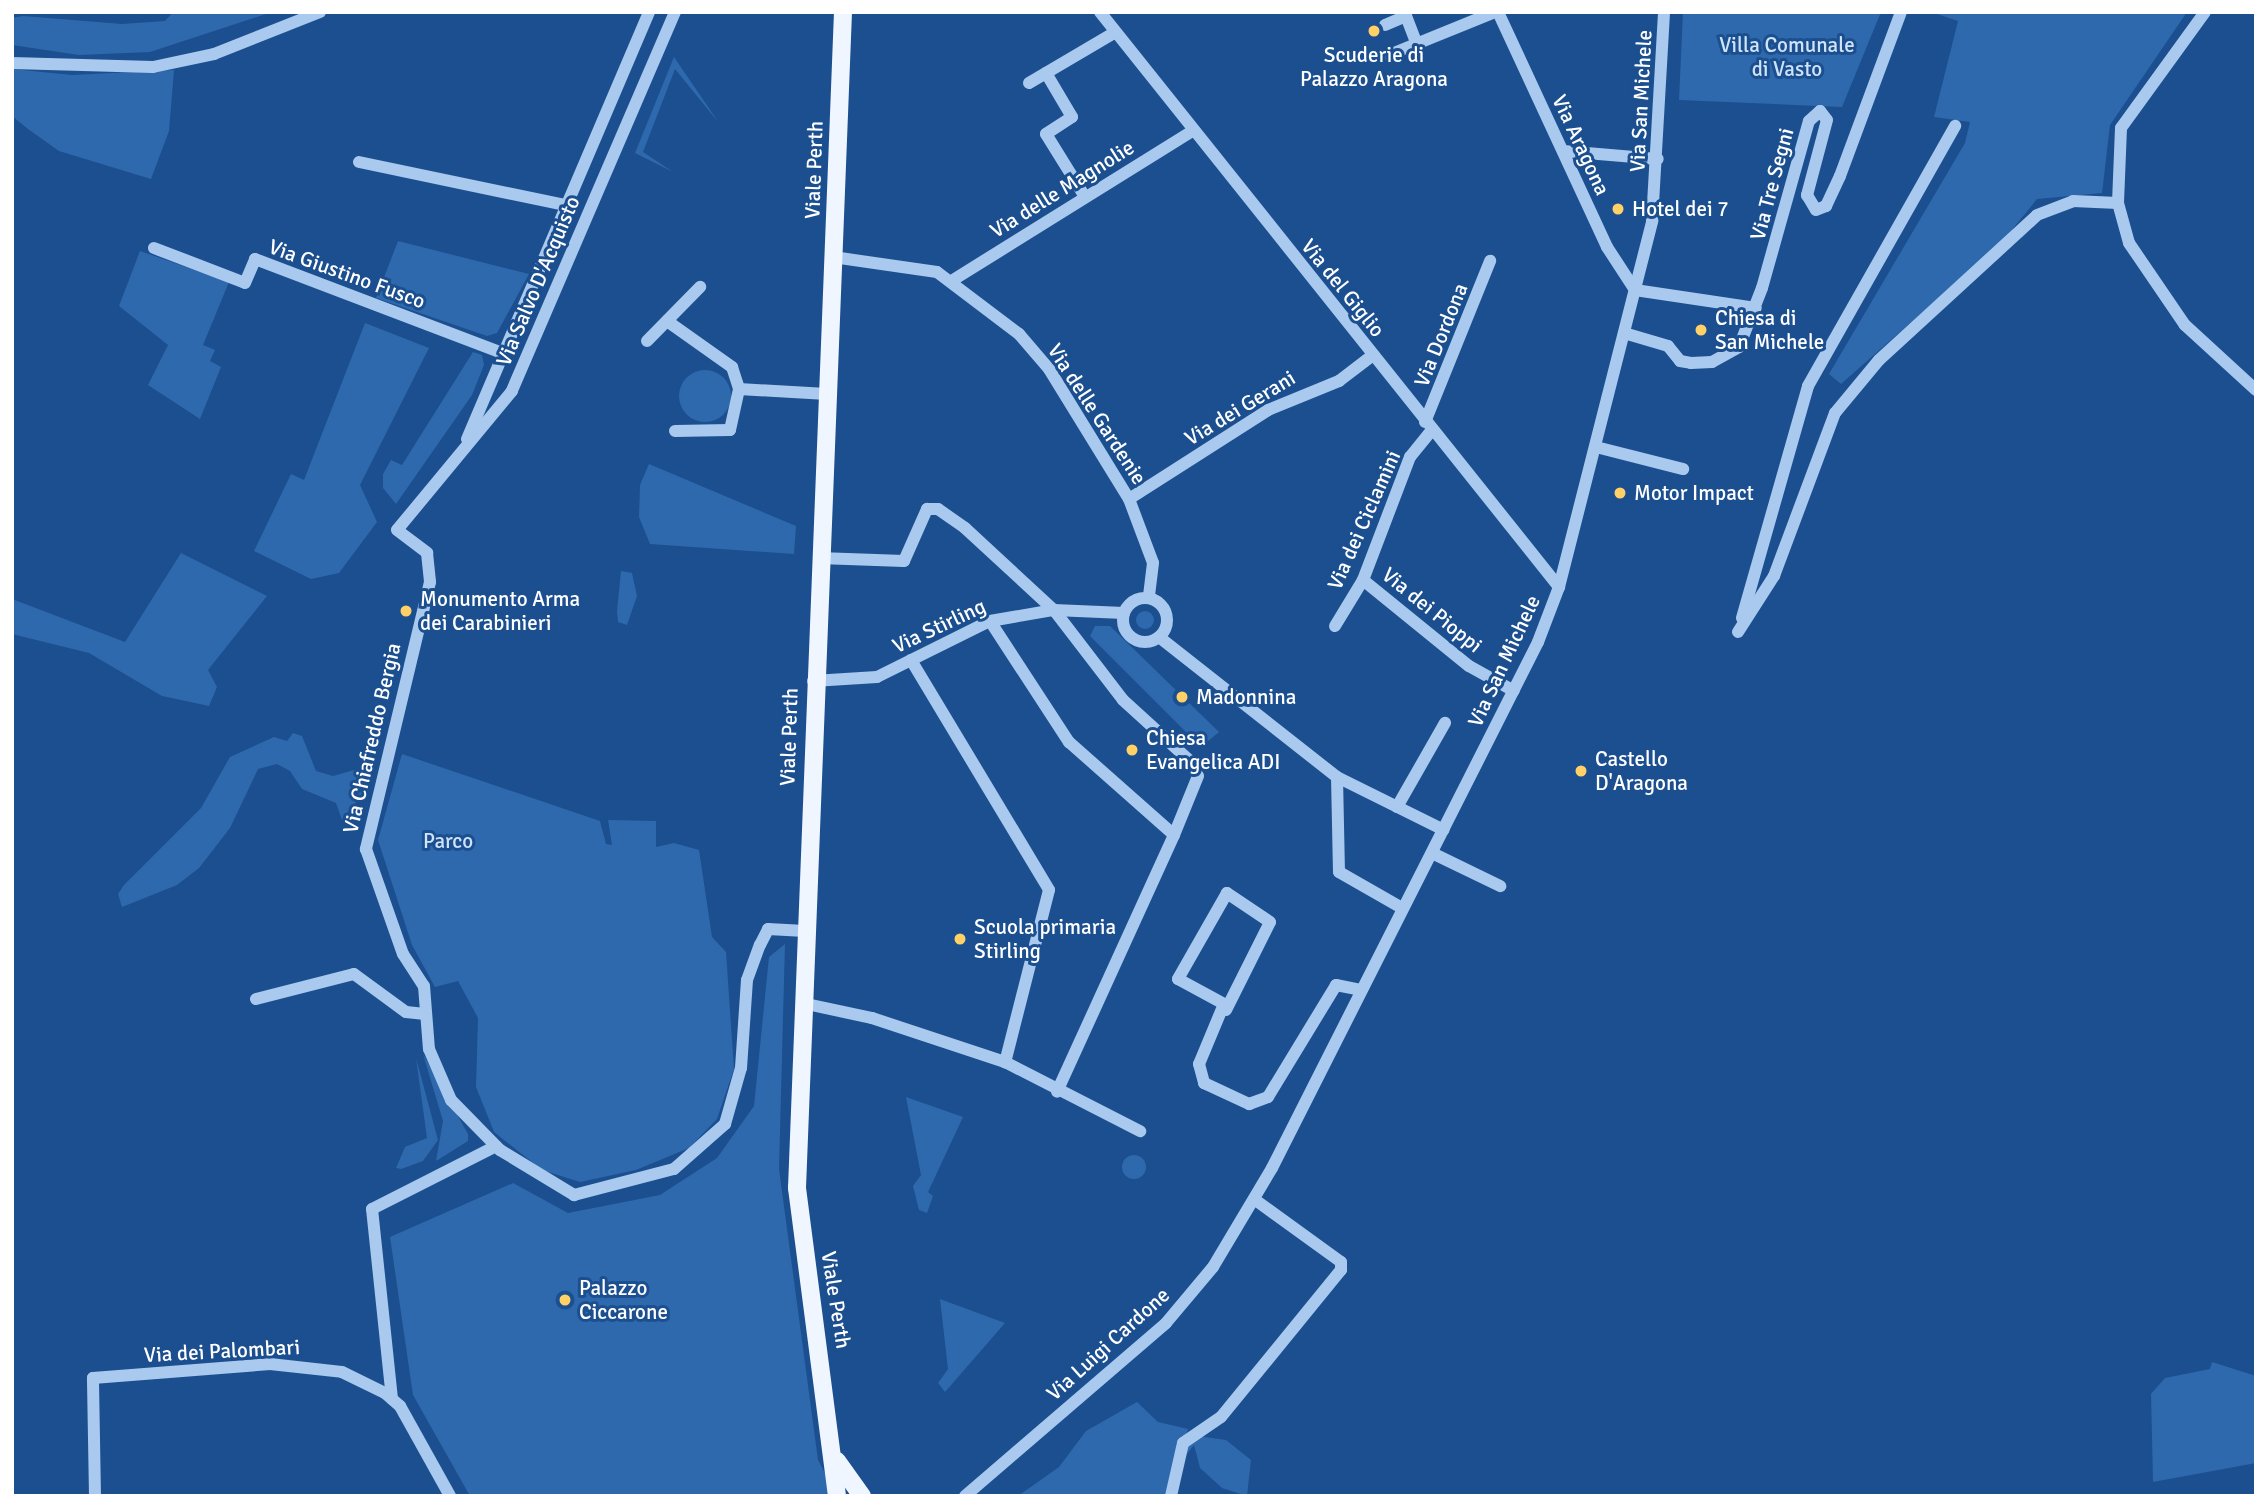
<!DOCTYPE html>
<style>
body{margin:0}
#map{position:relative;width:2268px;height:1508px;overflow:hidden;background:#1b4f8f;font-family:Signika,sans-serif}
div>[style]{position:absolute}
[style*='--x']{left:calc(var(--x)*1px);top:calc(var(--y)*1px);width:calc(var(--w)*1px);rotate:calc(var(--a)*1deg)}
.green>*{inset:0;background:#2e69ad}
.round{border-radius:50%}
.minor>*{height:12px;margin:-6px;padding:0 6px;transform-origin:6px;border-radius:6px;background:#a9c9ee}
.minor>.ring{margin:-6px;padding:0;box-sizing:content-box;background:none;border:12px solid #a9c9ee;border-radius:50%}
.major>*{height:18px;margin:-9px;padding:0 9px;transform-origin:9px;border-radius:9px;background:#f0f6ff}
.dots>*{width:19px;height:19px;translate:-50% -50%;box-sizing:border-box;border:4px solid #1b4f8f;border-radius:50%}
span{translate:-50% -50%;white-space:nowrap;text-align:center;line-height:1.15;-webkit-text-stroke:6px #1b4f8f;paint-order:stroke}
.park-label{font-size:21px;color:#cfe3fa}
.poi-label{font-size:21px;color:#fff}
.left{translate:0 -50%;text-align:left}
.street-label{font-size:21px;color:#fff}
.frame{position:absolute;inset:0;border:14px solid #fff;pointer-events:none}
</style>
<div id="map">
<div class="green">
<i style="clip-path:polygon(173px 12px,272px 12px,150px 52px,79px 55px,12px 45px,12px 18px,23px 16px,122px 24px,165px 21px)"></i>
<i style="clip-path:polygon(1683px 12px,1881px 12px,1842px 107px,1679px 100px)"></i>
<i style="clip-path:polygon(1931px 12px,2187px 12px,2110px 125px,2102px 193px,2037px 199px,2002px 242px,1841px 384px,1829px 374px,1965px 143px,1970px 122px,1934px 117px,1958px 21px)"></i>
<i style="clip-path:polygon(674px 57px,719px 123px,675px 69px,643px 152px,673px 172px,635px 153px)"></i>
<i style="clip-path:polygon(12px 69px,72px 75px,174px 70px,169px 131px,151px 179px,59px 151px,28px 129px,12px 116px)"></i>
<i style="clip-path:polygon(398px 241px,489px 264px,529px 274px,497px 333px,487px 336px,376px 298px)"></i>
<i style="clip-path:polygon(140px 251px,229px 282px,203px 345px,215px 350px,210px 361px,221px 367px,200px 419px,148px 385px,168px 345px,119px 306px)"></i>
<i style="clip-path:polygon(365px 323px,429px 348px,360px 485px,377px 522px,339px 573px,311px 579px,254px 551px,291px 474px,304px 480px)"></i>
<i style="clip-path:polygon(473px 352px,482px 355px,484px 365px,472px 395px,396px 504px,383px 488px,383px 474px,391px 460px,402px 465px)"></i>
<i class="round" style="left:679px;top:370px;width:52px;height:52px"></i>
<i style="clip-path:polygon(649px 464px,796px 526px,794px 554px,650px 544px,639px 517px,640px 485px)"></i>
<i style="clip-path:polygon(181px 553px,267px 596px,208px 670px,217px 687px,209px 706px,162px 696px,89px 653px,12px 634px,12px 599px,125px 642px)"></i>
<i style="clip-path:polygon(621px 571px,632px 573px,637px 596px,627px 625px,618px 622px,617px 611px)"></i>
<i class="round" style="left:1136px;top:611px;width:18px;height:18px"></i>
<i style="clip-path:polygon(1095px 626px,1110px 626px,1219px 732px,1201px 747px,1090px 636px)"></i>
<i style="clip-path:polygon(293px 733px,302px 736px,316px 771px,333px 776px,375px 764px,371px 784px,342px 820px,336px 803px,302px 789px,290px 771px,277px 764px,258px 769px,230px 828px,199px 868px,177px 885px,122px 907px,118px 894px,124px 885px,201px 808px,230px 757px,274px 737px,287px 741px)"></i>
<i style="clip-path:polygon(402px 754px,600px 821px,606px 844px,612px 845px,608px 820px,656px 821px,656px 847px,674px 843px,699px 850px,712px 937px,726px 952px,734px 1069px,717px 1119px,689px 1148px,636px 1170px,580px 1182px,542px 1170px,494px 1132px,476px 1087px,478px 1018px,458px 981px,435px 987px,412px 945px,378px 840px)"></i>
<i style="clip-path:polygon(785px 944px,779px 1169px,818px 1460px,837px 1496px,470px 1496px,413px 1395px,390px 1237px,513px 1183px,568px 1213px,660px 1195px,717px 1158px,754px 1106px,769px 957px)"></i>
<i style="clip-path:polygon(423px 1054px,468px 1134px,468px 1141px,436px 1161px,443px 1121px)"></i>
<i style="clip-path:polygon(416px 1058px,438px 1140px,423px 1161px,401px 1169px,396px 1168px,405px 1147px,427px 1138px)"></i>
<i style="clip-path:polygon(906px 1097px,963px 1117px,928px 1192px,933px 1196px,927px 1213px,919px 1210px,913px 1186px,921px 1175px)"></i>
<i class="round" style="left:1122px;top:1155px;width:24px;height:24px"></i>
<i style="clip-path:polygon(940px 1299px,1005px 1323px,945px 1392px,938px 1383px,948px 1369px)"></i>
<i style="clip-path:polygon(2212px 1362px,2256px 1376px,2256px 1463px,2153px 1482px,2151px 1394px,2165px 1378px,2210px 1369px)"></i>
<i style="clip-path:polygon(1137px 1402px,1158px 1422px,1188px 1429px,1167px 1496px,1018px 1496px,1059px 1467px,1086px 1431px)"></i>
<i style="clip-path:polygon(1198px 1436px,1226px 1440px,1251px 1460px,1247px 1496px,1222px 1488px,1200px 1468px,1194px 1445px,1186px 1455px,1186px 1443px)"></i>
</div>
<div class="minor">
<i style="--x:675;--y:12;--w:413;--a:113.3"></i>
<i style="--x:512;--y:391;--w:180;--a:129.6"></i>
<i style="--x:397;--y:530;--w:38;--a:37"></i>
<i style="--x:427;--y:553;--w:29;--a:84"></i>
<i style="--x:430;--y:582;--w:275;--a:103.5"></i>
<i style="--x:366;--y:849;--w:111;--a:70.6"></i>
<i style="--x:403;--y:954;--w:38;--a:57"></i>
<i style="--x:424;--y:986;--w:63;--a:85.5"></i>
<i style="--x:429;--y:1049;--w:56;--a:66.7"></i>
<i style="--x:451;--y:1100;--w:70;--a:45.6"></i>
<i style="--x:500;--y:1150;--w:87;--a:31.3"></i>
<i style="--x:574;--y:1195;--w:103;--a:-14.6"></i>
<i style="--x:674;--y:1169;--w:68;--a:-41.4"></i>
<i style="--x:725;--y:1124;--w:58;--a:-74.1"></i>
<i style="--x:741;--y:1068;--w:88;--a:-86.1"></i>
<i style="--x:747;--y:980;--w:37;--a:-70"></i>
<i style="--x:760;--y:945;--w:18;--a:-63"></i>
<i style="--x:768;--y:929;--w:37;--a:3"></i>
<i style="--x:1100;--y:12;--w:736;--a:51.4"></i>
<i style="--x:1498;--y:12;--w:259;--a:65.1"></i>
<i style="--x:1607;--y:247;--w:51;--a:56.9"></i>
<i style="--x:1635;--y:290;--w:122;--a:8.5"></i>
<i style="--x:2205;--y:12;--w:143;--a:125.9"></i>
<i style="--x:2121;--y:128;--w:75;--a:92.3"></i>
<i style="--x:2118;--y:203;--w:41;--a:74.6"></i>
<i style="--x:2129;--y:243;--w:99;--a:55.7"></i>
<i style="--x:2185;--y:325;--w:96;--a:42.5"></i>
<i style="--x:1385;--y:25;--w:23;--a:-23"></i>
<i style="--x:1406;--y:16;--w:30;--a:69"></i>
<i style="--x:1389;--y:55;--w:114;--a:-22.1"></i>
<i style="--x:12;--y:63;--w:141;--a:1.6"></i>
<i style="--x:153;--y:67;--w:62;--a:-12"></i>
<i style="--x:214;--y:54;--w:114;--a:-21.6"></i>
<i style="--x:1046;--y:73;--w:51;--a:59.4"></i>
<i style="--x:1072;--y:117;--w:31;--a:147"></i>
<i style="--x:1046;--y:134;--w:74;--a:58.2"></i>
<i style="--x:1029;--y:83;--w:99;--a:-30.5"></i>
<i style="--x:1563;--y:151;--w:95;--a:4.8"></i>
<i style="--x:359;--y:162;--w:210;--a:11.8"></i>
<i style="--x:154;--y:248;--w:97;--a:21"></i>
<i style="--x:245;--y:283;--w:26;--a:-67"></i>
<i style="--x:255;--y:259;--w:262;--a:20.8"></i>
<i style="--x:833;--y:257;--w:105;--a:8.2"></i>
<i style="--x:937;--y:272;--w:103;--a:37.1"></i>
<i style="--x:1019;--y:334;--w:46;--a:49.4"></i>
<i style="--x:1049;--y:369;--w:153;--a:58.4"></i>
<i style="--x:1129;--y:499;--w:68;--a:69.4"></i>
<i style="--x:1153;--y:563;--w:35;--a:97"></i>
<i style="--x:953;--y:280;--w:282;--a:-31.9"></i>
<i style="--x:667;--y:321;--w:80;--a:35.3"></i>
<i style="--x:732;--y:367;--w:23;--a:72"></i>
<i style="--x:739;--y:389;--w:88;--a:3.3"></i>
<i style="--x:1624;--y:333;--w:46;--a:16.5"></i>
<i style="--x:1668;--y:346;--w:19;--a:51"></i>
<i style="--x:1680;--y:361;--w:11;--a:10"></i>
<i style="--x:1691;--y:363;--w:21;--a:-3"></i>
<i style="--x:1712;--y:362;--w:31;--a:-29"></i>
<i style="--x:1739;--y:347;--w:63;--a:-68.7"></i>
<i style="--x:1762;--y:288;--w:173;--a:-74.3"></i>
<i style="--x:1809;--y:121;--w:15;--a:-42"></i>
<i style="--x:1820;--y:111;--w:11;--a:52"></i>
<i style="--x:1827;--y:120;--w:78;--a:104.9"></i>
<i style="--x:1807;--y:195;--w:17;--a:59"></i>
<i style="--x:1816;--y:210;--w:11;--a:-22"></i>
<i style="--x:1826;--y:206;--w:33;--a:-65"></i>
<i style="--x:1840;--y:176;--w:175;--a:-69.6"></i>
<i style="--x:647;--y:341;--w:76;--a:-45.5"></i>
<i style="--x:1425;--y:422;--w:174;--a:-68"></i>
<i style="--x:675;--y:431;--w:55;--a:-1"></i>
<i style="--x:730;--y:430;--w:42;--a:-77.6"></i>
<i style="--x:467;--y:439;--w:464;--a:-66.9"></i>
<i style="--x:1596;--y:447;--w:90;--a:14.2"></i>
<i style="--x:1129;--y:499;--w:165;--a:-32.6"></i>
<i style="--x:1268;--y:410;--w:77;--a:-22.2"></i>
<i style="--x:1339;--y:381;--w:43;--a:-37.4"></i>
<i style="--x:819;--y:558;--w:85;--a:2"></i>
<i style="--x:904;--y:561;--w:57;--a:-66.1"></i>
<i style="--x:927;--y:509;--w:11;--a:0"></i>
<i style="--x:938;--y:509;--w:33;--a:35"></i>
<i style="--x:965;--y:528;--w:121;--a:42.7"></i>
<i style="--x:1054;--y:610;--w:113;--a:52.5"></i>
<i style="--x:1123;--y:700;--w:89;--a:42.3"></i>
<i style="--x:1189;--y:760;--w:18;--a:61"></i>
<i style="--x:1198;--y:776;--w:64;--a:112.1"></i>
<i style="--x:1363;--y:580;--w:136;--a:39.1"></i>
<i style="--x:1469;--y:666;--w:51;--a:29.1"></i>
<i class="ring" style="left:1123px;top:598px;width:32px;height:32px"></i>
<i style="--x:1742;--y:618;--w:241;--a:-74.1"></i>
<i style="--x:1808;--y:386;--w:299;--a:-60.5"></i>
<i style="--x:990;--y:621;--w:145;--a:56.9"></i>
<i style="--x:1069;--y:742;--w:140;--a:41.5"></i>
<i style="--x:1174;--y:835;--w:282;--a:114.5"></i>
<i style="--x:1335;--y:626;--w:54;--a:-58.7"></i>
<i style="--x:1363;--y:580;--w:132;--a:-69.1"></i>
<i style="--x:1410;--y:457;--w:33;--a:-51"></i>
<i style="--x:1738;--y:632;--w:67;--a:-57.3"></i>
<i style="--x:1774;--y:576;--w:174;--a:-69.5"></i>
<i style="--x:1835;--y:413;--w:69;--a:-50.3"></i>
<i style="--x:1879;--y:360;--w:214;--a:-42.5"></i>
<i style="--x:2037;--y:215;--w:39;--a:-21"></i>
<i style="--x:2073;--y:201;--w:45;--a:2.5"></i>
<i style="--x:1159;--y:637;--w:226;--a:38.2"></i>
<i style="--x:1337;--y:777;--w:95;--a:88.8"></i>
<i style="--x:1339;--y:872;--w:73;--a:29.7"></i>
<i style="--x:911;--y:660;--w:268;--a:59"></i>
<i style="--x:1049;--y:890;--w:178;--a:104.3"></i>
<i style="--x:1005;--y:1062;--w:152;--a:27.1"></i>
<i style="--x:813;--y:681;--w:64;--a:-3.6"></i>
<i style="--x:877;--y:677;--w:126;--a:-26.4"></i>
<i style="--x:990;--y:621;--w:65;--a:-9.8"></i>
<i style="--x:1054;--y:610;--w:70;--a:2.5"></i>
<i style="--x:1337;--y:777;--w:119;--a:26.4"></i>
<i style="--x:1397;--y:807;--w:97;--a:-60.3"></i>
<i style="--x:1432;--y:853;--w:76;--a:25.9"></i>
<i style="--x:256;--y:999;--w:101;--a:-14.3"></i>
<i style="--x:354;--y:974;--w:64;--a:36.2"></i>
<i style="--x:406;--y:1012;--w:19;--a:6"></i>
<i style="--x:802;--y:1003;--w:72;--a:12.1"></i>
<i style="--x:872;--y:1018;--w:140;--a:18.3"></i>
<i style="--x:1226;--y:1010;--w:98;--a:-63.4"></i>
<i style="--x:1270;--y:922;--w:52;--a:-146"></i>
<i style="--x:1227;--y:893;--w:99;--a:119.7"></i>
<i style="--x:1178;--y:979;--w:52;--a:28.5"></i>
<i style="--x:1224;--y:1004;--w:65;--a:112.6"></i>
<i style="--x:1199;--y:1064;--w:20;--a:75"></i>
<i style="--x:1204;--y:1083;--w:50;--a:25"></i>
<i style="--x:1249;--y:1104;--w:20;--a:-20"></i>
<i style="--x:1268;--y:1097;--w:131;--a:-58.7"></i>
<i style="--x:1336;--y:985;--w:25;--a:11"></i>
<i style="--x:392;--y:1399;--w:191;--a:-96"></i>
<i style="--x:372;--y:1209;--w:139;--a:-26.9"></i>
<i style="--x:95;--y:1496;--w:118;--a:-91"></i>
<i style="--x:93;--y:1378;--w:178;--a:-4.5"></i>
<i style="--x:270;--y:1364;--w:72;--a:6.3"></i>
<i style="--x:342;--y:1372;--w:48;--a:26"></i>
<i style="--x:385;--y:1393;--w:20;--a:41"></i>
<i style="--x:400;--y:1406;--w:103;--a:60.9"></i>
<i style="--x:965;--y:1496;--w:265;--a:-40.7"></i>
<i style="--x:1166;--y:1323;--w:73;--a:-50"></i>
<i style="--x:1213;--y:1267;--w:115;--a:-59.2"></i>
<i style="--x:1272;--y:1168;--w:589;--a:-63.17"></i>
<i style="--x:1538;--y:642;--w:59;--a:-69.1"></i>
<i style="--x:1559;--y:587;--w:378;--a:-75.7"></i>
<i style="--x:1652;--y:221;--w:209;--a:-86.7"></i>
<i style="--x:1171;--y:1496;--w:54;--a:-77.2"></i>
<i style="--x:1183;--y:1443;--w:46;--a:-34.4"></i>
<i style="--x:1221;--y:1417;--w:190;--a:-50.8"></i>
<i style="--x:1341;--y:1270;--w:8;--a:-90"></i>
<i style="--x:1341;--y:1262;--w:107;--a:-144.1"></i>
</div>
<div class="major">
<i style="--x:837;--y:1461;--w:43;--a:54.5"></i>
<i style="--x:837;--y:1496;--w:311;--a:-97.4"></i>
<i style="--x:797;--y:1188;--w:1177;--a:-87.76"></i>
</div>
<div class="dots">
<i style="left:1374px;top:31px;background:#ffd166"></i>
<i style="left:1618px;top:209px;background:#ffd166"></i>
<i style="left:1701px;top:330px;background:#ffd166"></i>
<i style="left:1620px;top:493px;background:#ffd166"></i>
<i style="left:406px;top:611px;background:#ffd166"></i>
<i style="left:1182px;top:697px;background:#ffd166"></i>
<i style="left:1132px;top:750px;background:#ffd166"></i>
<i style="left:1581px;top:771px;background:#ffd166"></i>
<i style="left:960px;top:939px;background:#ffd166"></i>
<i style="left:565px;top:1300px;background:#ffd166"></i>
</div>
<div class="park-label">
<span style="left:1787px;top:57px">Villa Comunale<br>di Vasto</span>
<span style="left:448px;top:841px">Parco</span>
</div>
<div class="poi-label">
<span style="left:1374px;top:67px">Scuderie di<br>Palazzo Aragona</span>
<span class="left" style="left:1632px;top:209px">Hotel dei 7</span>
<span class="left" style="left:1715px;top:330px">Chiesa di<br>San Michele</span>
<span class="left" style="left:1634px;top:493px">Motor Impact</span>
<span class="left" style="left:420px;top:611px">Monumento Arma<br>dei Carabinieri</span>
<span class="left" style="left:1196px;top:697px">Madonnina</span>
<span class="left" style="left:1146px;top:750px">Chiesa<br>Evangelica ADI</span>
<span class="left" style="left:1595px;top:771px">Castello<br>D'Aragona</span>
<span class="left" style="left:974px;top:939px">Scuola primaria<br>Stirling</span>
<span class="left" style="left:579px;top:1300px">Palazzo<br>Ciccarone</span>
</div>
<div class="street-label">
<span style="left:1641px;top:101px;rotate:-87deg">Via San Michele</span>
<span style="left:1581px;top:145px;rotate:65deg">Via Aragona</span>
<span style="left:814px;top:170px;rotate:-88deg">Viale Perth</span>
<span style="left:1772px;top:184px;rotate:-75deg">Via Tre Segni</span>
<span style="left:1062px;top:189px;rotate:-32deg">Via delle Magnolie</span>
<span style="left:347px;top:274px;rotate:20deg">Via Giustino Fusco</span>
<span style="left:538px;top:281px;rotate:-67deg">Via Salvo D'Acquisto</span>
<span style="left:1343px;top:288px;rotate:51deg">Via del Giglio</span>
<span style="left:1441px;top:335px;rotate:-68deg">Via Dordona</span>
<span style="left:1240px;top:408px;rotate:-31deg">Via dei Gerani</span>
<span style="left:1097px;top:414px;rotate:57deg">Via delle Gardenie</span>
<span style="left:1364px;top:520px;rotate:-66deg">Via dei Ciclamini</span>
<span style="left:1432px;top:610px;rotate:39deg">Via dei Pioppi</span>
<span style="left:939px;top:626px;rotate:-25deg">Via Stirling</span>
<span style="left:1504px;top:661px;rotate:-65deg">Via San Michele</span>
<span style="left:789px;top:737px;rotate:-88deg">Viale Perth</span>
<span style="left:372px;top:738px;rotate:-77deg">Via Chiafreddo Bergia</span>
<span style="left:836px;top:1300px;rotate:81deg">Viale Perth</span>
<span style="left:1108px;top:1344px;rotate:-42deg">Via Luigi Cardone</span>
<span style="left:222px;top:1351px;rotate:-3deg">Via dei Palombari</span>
</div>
<div class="frame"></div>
</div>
